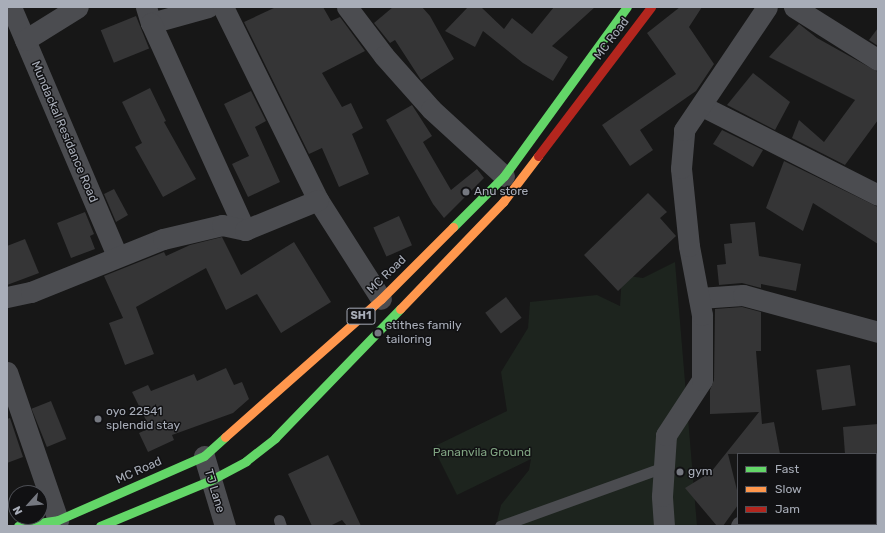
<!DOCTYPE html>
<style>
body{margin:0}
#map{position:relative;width:885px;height:533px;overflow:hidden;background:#171717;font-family:Rubik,sans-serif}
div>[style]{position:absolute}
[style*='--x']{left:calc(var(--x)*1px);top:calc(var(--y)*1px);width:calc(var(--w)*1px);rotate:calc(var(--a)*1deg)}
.green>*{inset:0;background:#1d241e}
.building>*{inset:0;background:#353536;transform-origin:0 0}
.lane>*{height:11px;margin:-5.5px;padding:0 5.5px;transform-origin:5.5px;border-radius:5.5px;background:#4b4c50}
.street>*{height:21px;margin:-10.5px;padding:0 10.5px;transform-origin:10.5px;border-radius:10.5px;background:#4b4c50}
.fast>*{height:9px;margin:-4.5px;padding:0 4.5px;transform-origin:4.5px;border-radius:4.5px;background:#63d668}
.slow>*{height:9px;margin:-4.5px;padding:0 4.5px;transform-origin:4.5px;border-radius:4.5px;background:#ff974d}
.jam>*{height:9px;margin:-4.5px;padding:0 4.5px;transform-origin:4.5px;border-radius:4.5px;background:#b3261e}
.dots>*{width:11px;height:11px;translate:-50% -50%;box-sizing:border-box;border:2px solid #111113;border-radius:50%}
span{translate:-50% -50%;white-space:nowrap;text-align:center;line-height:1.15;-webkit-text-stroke:3px #111113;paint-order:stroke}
.shield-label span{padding:1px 3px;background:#111113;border:1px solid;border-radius:3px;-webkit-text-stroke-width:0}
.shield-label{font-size:11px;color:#a8adb8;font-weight:700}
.street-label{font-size:12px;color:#a8adb8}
.poi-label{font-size:12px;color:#a8adb8}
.left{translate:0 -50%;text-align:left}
.park-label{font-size:12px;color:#7fa381}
.frame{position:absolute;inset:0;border:8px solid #a8adb8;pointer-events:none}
.legend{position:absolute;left:737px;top:453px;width:140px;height:72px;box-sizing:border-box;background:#111113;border:1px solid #4d4f55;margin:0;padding:5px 7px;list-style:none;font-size:12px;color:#a8adb8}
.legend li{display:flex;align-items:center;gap:8px;height:20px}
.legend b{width:20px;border:1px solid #4d4f55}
.north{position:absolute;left:8px;top:485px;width:40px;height:40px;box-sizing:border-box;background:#111113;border:1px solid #4d4f55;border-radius:50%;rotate:243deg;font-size:11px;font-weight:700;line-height:16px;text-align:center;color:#a8adb8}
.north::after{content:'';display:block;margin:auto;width:14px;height:18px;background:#757880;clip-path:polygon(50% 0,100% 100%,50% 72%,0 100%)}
</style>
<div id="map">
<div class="green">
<i style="clip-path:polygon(675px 262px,697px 526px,496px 526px,501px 505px,529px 470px,531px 459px,457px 495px,433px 447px,507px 411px,501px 372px,528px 328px,530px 302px,597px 295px,620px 306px,622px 275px,643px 278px)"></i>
</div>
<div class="building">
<i style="clip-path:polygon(276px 7px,323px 7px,331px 21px,340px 17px,365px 51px,322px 73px,342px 107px,351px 103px,363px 128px,352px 134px,369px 174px,339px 187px,322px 148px,309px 154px,244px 22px)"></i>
<i style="clip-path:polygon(393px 7px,422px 7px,430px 16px,454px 59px,421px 80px,395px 40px,390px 43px,374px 23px)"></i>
<i style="clip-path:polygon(468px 7px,481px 7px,504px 29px,512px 18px,532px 34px,554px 7px,595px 7px,552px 46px,568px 57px,553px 81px,523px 63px,483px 31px,475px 47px,445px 31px)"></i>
<i style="clip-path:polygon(680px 7px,702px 7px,689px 27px,714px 64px,696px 91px,640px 130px,653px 150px,630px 166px,602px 125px,676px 74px,647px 33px)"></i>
<i style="left:136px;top:16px;width:35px;height:38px;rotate:68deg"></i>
<i style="clip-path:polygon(799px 24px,817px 38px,878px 72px,878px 120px,845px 165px,792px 138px,799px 120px,824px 142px,855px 100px,769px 57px)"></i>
<i style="clip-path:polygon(878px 28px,878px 46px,869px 40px)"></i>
<i style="clip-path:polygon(753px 73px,790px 102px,775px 130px,727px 105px)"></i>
<i style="clip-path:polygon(150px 88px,166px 121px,164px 122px,196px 179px,163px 197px,135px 147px,142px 143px,122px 102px)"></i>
<i style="clip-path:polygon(251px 91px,266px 121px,255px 127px,280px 182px,248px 197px,232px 164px,249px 156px,224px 104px)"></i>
<i style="clip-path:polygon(412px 105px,432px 136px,423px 142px,451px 190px,477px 169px,484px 178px,444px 218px,433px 204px,386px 120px)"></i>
<i style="clip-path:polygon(722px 130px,763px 150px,753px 167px,713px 144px)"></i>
<i style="clip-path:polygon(784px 161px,878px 207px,878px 244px,813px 203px,803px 231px,766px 208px)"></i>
<i style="clip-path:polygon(114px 189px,128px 215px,116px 222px,104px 194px)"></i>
<i style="clip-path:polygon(648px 193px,667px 212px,660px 218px,676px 236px,618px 291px,584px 255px)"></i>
<i style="clip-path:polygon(85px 212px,94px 234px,90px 236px,95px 249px,71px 258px,57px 223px)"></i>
<i style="left:399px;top:216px;width:32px;height:28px;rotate:66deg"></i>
<i style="clip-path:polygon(755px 222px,759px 256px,801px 264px,796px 291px,761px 284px,761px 288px,742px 283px,719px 285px,717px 265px,726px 264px,724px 244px,732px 243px,730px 224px)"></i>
<i style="clip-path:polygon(222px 237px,241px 275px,294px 242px,331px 302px,281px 333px,257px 294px,226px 310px,206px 268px,136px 307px,154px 354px,125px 365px,109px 323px,123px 318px,104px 276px,164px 252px,166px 256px,190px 245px)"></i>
<i style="clip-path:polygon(25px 239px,39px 273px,7px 285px,7px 246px)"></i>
<i style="left:506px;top:297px;width:26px;height:26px;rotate:53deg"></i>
<i style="clip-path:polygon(742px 307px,761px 312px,761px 351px,756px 351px,762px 424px,774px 422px,780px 454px,728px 454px,738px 494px,738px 505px,723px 526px,717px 526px,685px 488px,711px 472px,759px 412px,710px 414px,710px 390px,714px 380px,715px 309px)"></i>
<i style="left:850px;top:365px;width:41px;height:34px;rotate:82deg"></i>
<i style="clip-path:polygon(226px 368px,234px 385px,242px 382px,249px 399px,233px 413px,172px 435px,174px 440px,148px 452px,139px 433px,150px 428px,132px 392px,148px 385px,151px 391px,194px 374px,197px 381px)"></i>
<i style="left:51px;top:401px;width:41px;height:21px;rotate:68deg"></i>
<i style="clip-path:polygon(10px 418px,23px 457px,7px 463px,7px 419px)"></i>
<i style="clip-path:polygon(878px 424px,878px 454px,845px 454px,843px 427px)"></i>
<i style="clip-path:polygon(328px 455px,361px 526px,347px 526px,342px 520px,330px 526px,312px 526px,288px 474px)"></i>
</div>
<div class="lane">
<i style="--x:279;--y:520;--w:6;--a:72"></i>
<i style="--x:500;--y:526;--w:174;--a:-19.8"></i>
</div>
<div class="street">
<i style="--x:11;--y:7;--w:271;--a:66.9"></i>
<i style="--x:146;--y:7;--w:17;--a:73"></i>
<i style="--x:151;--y:23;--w:59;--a:-15.7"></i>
<i style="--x:223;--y:7;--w:215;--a:63.8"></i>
<i style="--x:318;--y:200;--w:117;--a:57.5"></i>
<i style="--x:347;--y:7;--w:61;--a:52.9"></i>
<i style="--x:384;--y:56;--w:71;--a:48.4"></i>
<i style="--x:431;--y:109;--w:99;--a:42.5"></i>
<i style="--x:794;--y:7;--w:99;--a:32.2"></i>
<i style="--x:151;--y:23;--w:227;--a:65.6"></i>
<i style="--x:25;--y:40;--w:62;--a:-31.9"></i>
<i style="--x:702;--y:106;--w:197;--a:26.8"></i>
<i style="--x:7;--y:297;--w:25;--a:-12"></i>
<i style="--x:31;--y:292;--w:142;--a:-21.9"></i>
<i style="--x:163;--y:239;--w:61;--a:-13.3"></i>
<i style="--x:222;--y:225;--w:24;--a:12"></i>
<i style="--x:245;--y:230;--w:79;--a:-22.3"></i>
<i style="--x:699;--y:298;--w:44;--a:-3.9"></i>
<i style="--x:743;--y:295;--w:140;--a:15.3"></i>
<i style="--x:7;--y:372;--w:157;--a:71"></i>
<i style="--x:204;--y:456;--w:73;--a:73.3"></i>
<i style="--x:664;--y:526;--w:30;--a:-94"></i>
<i style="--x:662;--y:496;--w:61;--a:-86.2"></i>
<i style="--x:666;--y:435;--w:66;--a:-56.8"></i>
<i style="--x:702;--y:380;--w:65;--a:-90"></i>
<i style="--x:702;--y:315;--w:70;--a:-100.7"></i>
<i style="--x:689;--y:246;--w:78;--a:-95.9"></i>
<i style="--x:681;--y:168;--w:38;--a:-85"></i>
<i style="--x:684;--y:130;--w:148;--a:-56"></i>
<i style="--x:741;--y:526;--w:5;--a:-22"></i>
</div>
<div class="fast">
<i style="--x:453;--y:227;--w:72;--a:-45"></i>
<i style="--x:504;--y:176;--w:209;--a:-54"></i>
<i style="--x:18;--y:526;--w:40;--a:-8.5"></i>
<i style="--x:58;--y:520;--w:159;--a:-23.7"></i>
<i style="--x:204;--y:456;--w:28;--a:-42"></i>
<i style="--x:100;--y:526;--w:120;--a:-22.5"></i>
<i style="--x:211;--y:480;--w:40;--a:-28"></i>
<i style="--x:246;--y:461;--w:37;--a:-38"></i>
<i style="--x:275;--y:438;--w:180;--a:-45.9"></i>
</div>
<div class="slow">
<i style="--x:400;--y:309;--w:149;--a:-46.1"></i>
<i style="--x:503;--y:202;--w:58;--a:-52.7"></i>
<i style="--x:225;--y:437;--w:208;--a:-41.5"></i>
<i style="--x:381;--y:299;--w:102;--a:-45"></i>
</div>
<div class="jam">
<i style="--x:538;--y:156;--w:187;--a:-52.8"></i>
</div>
<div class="dots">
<i style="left:466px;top:192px;background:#757880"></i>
<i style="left:378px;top:333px;background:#757880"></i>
<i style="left:98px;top:419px;background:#757880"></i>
<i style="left:680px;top:472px;background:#757880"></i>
</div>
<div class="shield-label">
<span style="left:361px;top:316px">SH1</span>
</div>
<div class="street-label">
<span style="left:612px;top:39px;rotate:-53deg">MC Road</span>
<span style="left:64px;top:132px;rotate:67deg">Mundackal Residance Road</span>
<span style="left:387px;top:275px;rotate:-44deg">MC Road</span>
<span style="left:139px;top:471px;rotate:-24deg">MC Road</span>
<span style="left:214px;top:491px;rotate:73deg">TJ Lane</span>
</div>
<div class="poi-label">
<span class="left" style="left:474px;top:192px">Anu store</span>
<span class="left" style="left:386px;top:333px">stithes family<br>tailoring</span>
<span class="left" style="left:106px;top:419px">oyo 22541<br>splendid stay</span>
<span class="left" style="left:688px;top:472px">gym</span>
</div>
<div class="park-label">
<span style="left:482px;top:453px">Pananvila Ground</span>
</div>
<div class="frame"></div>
<ul class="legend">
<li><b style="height:5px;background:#63d668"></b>Fast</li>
<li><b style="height:5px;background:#ff974d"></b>Slow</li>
<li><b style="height:5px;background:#b3261e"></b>Jam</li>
</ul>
<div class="north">N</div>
</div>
